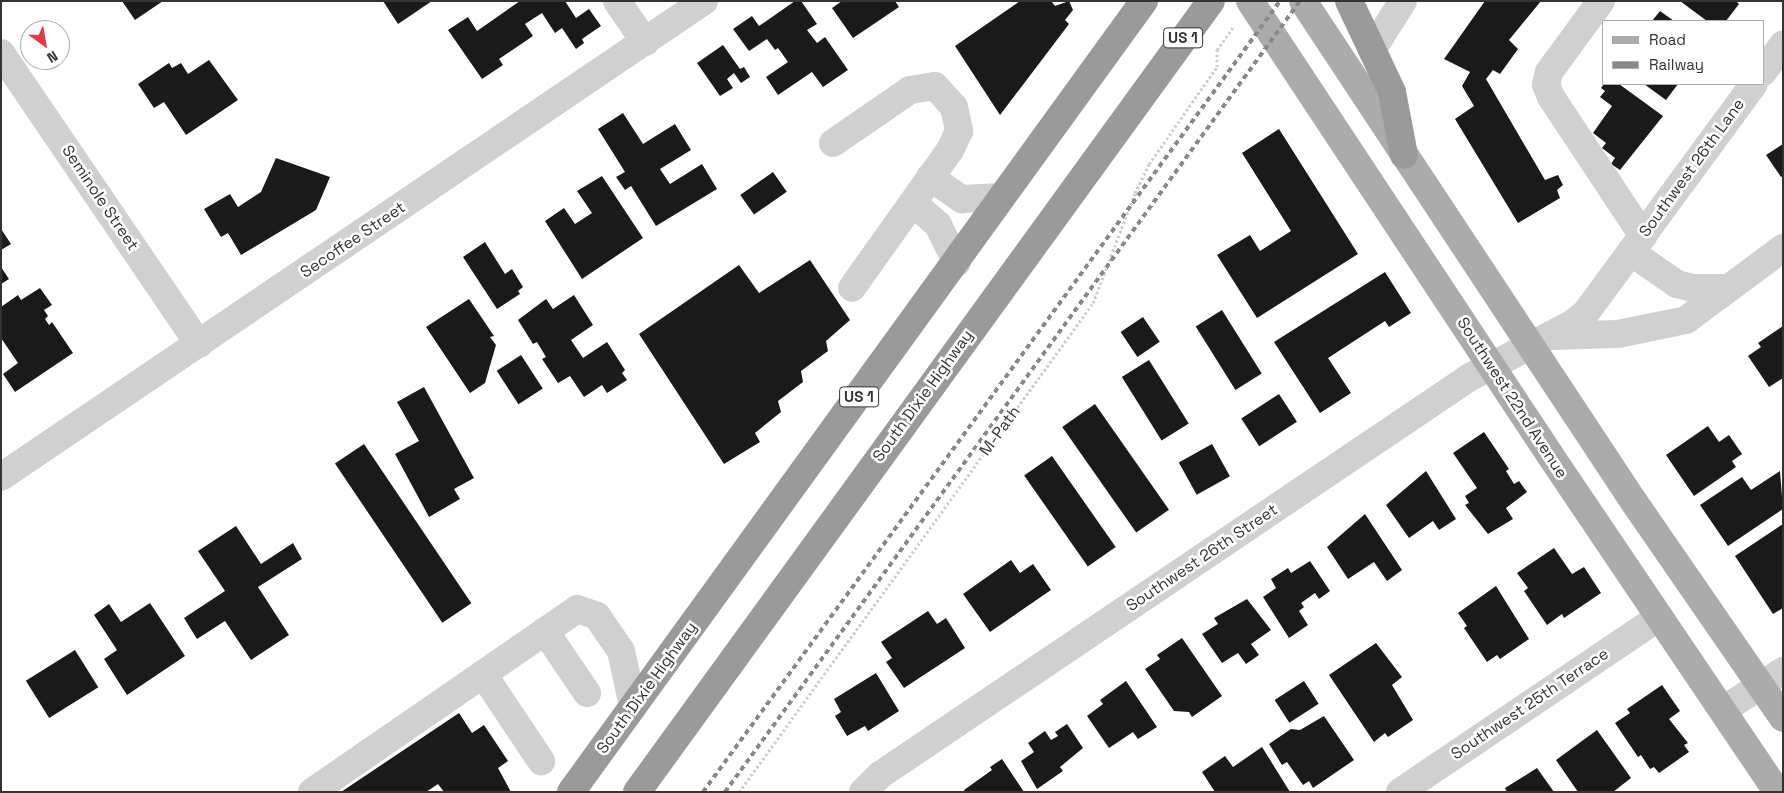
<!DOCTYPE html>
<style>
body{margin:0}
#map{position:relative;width:1784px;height:793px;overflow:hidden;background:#fff;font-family:"Space Grotesk",sans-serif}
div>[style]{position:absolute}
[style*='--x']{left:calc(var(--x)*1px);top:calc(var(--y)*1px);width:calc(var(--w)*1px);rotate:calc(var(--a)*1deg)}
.building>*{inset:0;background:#1a1a1a;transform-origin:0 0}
.path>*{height:3px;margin-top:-1.5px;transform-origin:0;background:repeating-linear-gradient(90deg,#cdcdcd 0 2.5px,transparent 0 5px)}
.minor>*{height:28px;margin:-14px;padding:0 14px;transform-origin:14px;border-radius:14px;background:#d0d0d0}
.major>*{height:28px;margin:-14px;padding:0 14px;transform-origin:14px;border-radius:14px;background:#ababab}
.highway>*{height:28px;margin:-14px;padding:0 14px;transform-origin:14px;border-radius:14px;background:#9a9a9a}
.rail>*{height:4px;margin-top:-2px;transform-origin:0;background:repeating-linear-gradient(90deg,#888 0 5px,transparent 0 9px)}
span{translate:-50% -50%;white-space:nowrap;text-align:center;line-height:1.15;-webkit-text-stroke:5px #fff;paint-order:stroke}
.shield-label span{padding:1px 4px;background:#fff;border:1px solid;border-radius:4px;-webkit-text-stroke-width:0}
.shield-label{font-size:15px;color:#333;font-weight:700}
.street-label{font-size:16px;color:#333}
.frame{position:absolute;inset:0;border:2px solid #333;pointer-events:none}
.legend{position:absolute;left:1602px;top:20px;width:162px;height:65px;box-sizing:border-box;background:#fff;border:1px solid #adadad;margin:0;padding:6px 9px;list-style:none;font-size:15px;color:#333}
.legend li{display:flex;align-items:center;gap:10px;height:25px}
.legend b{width:25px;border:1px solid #adadad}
.north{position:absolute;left:20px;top:20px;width:50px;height:50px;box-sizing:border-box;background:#fff;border:1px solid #adadad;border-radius:50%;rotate:148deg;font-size:14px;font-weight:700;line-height:20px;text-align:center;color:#333}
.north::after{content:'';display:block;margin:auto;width:18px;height:22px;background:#e63946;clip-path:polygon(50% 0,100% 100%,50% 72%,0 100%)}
</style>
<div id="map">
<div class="building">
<i style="clip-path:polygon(122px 1px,163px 1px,135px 20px)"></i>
<i style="clip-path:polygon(383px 1px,432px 1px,398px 24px)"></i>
<i style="clip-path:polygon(520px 1px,565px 1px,576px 18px,589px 9px,601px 26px,582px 39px,584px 43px,576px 49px,562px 28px,555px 33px,542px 13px,525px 24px,533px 36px,499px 59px,503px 65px,482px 79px,448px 30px,468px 17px,477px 31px)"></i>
<i style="clip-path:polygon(795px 1px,801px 1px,817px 24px,807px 30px,817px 43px,825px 37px,848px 70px,823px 87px,812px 72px,778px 95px,766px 77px,788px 62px,778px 48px,775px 50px,767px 39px,749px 51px,733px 29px,752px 16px,759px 26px)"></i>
<i style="clip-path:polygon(842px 1px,895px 1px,899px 7px,853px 38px,832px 8px)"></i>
<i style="clip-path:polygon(1020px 1px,1051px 1px,1055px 6px,1069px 1px,1073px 10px,1065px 20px,1069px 24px,1000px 115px,955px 46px)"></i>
<i style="clip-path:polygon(1485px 1px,1541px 1px,1509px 40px,1518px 49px,1500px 74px,1493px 70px,1486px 79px,1545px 180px,1558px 175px,1563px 185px,1557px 190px,1560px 198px,1518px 223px,1455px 119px,1474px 106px,1462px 86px,1470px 72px,1444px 59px)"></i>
<i style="clip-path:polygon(1680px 1px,1736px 1px,1739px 4px,1726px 21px,1707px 21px)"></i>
<i style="clip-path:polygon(1660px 11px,1674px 21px,1652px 21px)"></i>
<i style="clip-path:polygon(723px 45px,740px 69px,744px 67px,750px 77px,741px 83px,734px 73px,727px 79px,733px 88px,720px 96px,697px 63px)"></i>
<i style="clip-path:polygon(209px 60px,238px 100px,186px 135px,164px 102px,154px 108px,138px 84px,169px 63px,172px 68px,181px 63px,188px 74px)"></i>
<i style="clip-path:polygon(1604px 84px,1619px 84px,1663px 116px,1620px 170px,1611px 164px,1615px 158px,1602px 148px,1606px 143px,1593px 133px,1612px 106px,1600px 97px,1605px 91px,1601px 88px)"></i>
<i style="clip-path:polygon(1644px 84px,1678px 84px,1666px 100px)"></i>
<i style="clip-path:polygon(623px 113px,643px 144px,675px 124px,691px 150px,660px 169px,670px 184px,702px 164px,717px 189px,656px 226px,631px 186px,625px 190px,616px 177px,625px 172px,598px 129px)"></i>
<i style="clip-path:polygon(1279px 129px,1358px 254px,1257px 318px,1217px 255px,1250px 235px,1260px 251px,1291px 231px,1242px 153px)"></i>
<i style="clip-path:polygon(1783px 144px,1783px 176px,1781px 177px,1766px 155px)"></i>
<i style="clip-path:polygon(276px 158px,330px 177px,316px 210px,241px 255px,228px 233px,221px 237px,204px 209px,230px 194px,238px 207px,261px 192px)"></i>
<i style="left:773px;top:172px;width:24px;height:40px;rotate:55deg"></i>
<i style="clip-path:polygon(602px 176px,643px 238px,582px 279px,545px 221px,564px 208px,575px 224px,592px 213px,577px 191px)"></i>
<i style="clip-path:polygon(1px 229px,11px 244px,1px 250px)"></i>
<i style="clip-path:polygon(485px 242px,505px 274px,512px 269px,523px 287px,518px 291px,520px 294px,497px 309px,463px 257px)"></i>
<i style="clip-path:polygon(810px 260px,850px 320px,826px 341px,828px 351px,801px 371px,803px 382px,778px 401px,781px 412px,755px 433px,760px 442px,724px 464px,639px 334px,739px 265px,759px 293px)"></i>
<i style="clip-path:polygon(1px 267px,9px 279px,1px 284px)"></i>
<i style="clip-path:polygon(1385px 272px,1411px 313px,1389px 327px,1385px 321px,1328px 358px,1351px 393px,1320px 413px,1274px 342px)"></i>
<i style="clip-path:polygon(40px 288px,52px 305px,44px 310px,48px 316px,45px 319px,49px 325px,52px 322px,73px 353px,15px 392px,3px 374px,18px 363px,1px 338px,1px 307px,18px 295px,21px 300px)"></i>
<i style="clip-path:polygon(574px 295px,593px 325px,571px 340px,583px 358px,607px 342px,625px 370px,622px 373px,627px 380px,607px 393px,602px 385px,584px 397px,570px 376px,558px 383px,542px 359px,546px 357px,537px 342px,533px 344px,518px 320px,546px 299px,553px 309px)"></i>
<i style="clip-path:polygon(469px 299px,494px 336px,490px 337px,496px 345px,485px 383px,470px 393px,426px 327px)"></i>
<i style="left:1222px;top:310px;width:75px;height:31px;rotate:58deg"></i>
<i style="left:1143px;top:317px;width:30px;height:27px;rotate:56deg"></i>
<i style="clip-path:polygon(1783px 326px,1783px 378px,1769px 387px,1748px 356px,1761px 347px,1758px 343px)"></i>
<i style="left:521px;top:355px;width:40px;height:29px;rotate:57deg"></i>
<i style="left:1149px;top:360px;width:75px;height:32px;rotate:58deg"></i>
<i style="clip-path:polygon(424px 387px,474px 478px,454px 489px,460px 499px,429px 517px,395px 454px,419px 441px,397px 402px)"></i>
<i style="left:1279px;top:394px;width:33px;height:45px;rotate:57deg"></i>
<i style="left:1095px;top:404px;width:129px;height:40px;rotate:55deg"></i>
<i style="clip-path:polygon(1708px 426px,1719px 442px,1729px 435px,1742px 454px,1732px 461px,1736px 467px,1694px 496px,1666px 455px)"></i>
<i style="clip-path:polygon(1484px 432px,1509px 469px,1506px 471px,1514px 484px,1519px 481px,1527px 492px,1506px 508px,1513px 519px,1488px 534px,1465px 505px,1469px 503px,1465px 496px,1477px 488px,1453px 453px)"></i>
<i style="left:364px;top:444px;width:192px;height:35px;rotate:56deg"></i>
<i style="left:1212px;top:444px;width:37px;height:38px;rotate:61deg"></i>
<i style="left:1052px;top:456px;width:111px;height:34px;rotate:55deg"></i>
<i style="clip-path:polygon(1426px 471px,1456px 519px,1439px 530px,1433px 521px,1409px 538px,1386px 505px)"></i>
<i style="clip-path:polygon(1780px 471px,1783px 509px,1728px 546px,1700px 505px,1742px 477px,1751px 490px)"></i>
<i style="clip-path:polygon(1365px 514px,1402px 570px,1387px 581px,1374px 562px,1348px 579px,1327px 547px)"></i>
<i style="clip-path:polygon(1783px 524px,1783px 608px,1773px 614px,1735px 556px)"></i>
<i style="clip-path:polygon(236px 526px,261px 564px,293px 543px,302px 559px,258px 587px,289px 635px,251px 660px,225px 621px,197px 639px,184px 618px,225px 591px,198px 551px)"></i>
<i style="clip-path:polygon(1554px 548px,1572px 574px,1584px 567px,1601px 593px,1564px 618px,1562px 614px,1547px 625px,1524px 591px,1528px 588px,1517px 573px)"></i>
<i style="clip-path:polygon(1011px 560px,1020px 573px,1033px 564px,1051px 590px,990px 632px,963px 594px)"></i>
<i style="clip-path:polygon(1310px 561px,1330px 591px,1319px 599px,1315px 593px,1301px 603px,1304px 607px,1299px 611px,1308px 625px,1289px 638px,1263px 597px,1276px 588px,1271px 579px,1288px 568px,1291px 573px)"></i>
<i style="clip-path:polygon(1496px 586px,1529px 639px,1500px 659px,1497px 655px,1487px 662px,1464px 628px,1467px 626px,1458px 613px)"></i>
<i style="clip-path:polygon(1247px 599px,1271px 630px,1251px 644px,1259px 655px,1246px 664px,1238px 653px,1222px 663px,1202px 634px,1218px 624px,1214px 618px)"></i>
<i style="clip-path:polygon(150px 603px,185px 656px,127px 695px,104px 659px,117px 650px,94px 615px,109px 604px,121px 622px)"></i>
<i style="clip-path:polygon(928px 611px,937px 624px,946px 618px,965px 648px,904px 688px,886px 662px,892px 658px,881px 642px)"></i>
<i style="clip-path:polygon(1182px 638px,1222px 696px,1192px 717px,1189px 712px,1174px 711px,1145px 669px,1160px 659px,1157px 655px)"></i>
<i style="clip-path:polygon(1376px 643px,1402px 677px,1392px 685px,1413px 720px,1388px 737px,1385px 733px,1374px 742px,1329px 675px)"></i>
<i style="left:75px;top:650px;width:44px;height:58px;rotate:58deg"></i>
<i style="clip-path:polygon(876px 673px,899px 711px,868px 731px,865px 726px,847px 736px,835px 716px,841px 712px,834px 699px)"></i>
<i style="clip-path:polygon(1126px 681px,1157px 727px,1138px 739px,1133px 732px,1109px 748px,1087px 716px,1103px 704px,1100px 700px)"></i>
<i style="left:1304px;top:681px;width:27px;height:35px;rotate:57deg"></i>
<i style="clip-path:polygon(1662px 685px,1680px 711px,1669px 719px,1688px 743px,1684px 745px,1689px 752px,1659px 773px,1654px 767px,1650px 769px,1641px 755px,1638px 757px,1615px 723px,1630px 713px,1627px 709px)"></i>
<i style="clip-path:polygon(459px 713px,472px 733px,484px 725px,508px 761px,498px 768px,511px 792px,444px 792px,438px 784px,426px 792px,341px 792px)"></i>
<i style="clip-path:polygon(1324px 716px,1354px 760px,1313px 788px,1309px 781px,1303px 785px,1287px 762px,1282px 765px,1269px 744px,1291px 729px,1300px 730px)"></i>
<i style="clip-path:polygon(1067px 724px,1083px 748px,1060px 767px,1063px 771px,1037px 789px,1021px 761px,1034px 752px,1028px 743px,1045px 731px,1051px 740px,1058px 736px,1055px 732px)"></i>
<i style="clip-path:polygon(1597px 730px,1631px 778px,1613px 792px,1578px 792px,1556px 760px)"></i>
<i style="clip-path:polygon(1262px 747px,1290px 792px,1215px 792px,1202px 772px,1225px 756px,1233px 767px)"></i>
<i style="clip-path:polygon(1002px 759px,1024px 792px,965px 792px,964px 790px,992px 770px,990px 767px)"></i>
<i style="clip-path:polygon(1537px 768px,1554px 792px,1507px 792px,1505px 788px)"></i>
</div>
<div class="path">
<i style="--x:739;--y:792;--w:604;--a:-54.1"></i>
<i style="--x:1093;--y:303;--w:118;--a:-69.1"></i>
<i style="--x:1135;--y:193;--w:32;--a:-64"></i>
<i style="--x:1149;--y:164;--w:118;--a:-55"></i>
<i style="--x:1217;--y:67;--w:17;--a:-90"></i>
<i style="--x:1217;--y:50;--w:29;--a:-55"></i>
</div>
<div class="minor">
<i style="--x:617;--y:1;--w:50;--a:55.7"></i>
<i style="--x:1601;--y:1;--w:88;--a:126.2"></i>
<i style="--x:1549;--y:72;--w:13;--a:103"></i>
<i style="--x:1546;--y:85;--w:13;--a:67"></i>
<i style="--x:1551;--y:97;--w:167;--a:56.5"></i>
<i style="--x:1372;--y:50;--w:58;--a:-57.7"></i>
<i style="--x:1;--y:53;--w:352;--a:55.8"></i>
<i style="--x:1763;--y:72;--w:34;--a:-54"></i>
<i style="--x:833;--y:143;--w:93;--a:-34.5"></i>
<i style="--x:910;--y:90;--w:25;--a:-9"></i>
<i style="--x:935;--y:86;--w:28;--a:48"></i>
<i style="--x:954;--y:107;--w:25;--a:78"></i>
<i style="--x:959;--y:131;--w:21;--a:115"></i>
<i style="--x:950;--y:150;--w:169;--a:125.4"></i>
<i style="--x:930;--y:177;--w:39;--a:35"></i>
<i style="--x:962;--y:199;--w:40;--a:-2.9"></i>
<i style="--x:913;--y:203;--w:33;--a:41"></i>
<i style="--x:938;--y:225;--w:42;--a:63.4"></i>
<i style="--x:1632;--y:253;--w:55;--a:34.6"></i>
<i style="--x:1677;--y:284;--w:16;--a:14"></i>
<i style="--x:1693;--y:288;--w:31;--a:0"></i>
<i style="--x:1552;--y:336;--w:66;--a:-1.7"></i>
<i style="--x:1618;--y:334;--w:69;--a:-11.6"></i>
<i style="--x:1686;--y:320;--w:121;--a:-36.6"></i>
<i style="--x:1;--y:477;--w:849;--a:-34.1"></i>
<i style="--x:545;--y:631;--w:75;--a:55.9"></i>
<i style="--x:483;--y:674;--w:105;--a:56.3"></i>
<i style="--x:1723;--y:710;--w:72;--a:-33"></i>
<i style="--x:312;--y:792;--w:322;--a:-34.6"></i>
<i style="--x:577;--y:609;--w:21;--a:19"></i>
<i style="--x:597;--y:616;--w:42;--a:55.6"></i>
<i style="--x:621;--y:651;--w:56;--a:77.7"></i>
<i style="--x:863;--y:792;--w:24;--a:-45"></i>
<i style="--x:880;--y:775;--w:712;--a:-34"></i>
<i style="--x:1470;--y:377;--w:115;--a:-27.5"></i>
<i style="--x:1572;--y:324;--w:16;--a:-38"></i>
<i style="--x:1585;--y:314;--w:285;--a:-53.7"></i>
<i style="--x:1400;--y:792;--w:313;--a:-34"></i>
</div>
<div class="major">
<i style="--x:1250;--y:1;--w:544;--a:56.54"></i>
<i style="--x:1550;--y:455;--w:406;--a:56"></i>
<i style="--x:1303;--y:1;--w:600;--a:56.55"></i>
<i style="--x:1634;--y:502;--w:262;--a:55.4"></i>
</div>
<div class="highway">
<i style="--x:1349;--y:1;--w:101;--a:64.7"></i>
<i style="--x:1392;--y:92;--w:64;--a:79.2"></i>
<i style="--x:571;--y:792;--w:977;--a:-54.08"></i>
<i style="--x:637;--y:792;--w:977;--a:-54.03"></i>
</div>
<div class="rail">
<i style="--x:703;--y:792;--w:979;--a:-53.89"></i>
<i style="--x:725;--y:792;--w:978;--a:-53.99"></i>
</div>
<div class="shield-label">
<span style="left:1183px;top:38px">US 1</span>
<span style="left:859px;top:397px">US 1</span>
</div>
<div class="street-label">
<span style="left:1692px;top:168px;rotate:-54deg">Southwest 26th Lane</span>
<span style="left:100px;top:198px;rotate:56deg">Seminole Street</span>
<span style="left:353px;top:240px;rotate:-34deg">Secoffee Street</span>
<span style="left:923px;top:396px;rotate:-54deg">South Dixie Highway</span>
<span style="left:1512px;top:398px;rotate:57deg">Southwest 22nd Avenue</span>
<span style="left:1000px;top:431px;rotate:-54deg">M-Path</span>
<span style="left:1202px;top:558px;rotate:-34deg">Southwest 26th Street</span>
<span style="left:647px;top:688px;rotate:-54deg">South Dixie Highway</span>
<span style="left:1530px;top:704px;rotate:-34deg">Southwest 25th Terrace</span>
</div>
<div class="frame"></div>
<ul class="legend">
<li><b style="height:6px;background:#ababab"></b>Road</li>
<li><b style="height:6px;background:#888"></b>Railway</li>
</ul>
<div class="north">N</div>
</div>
